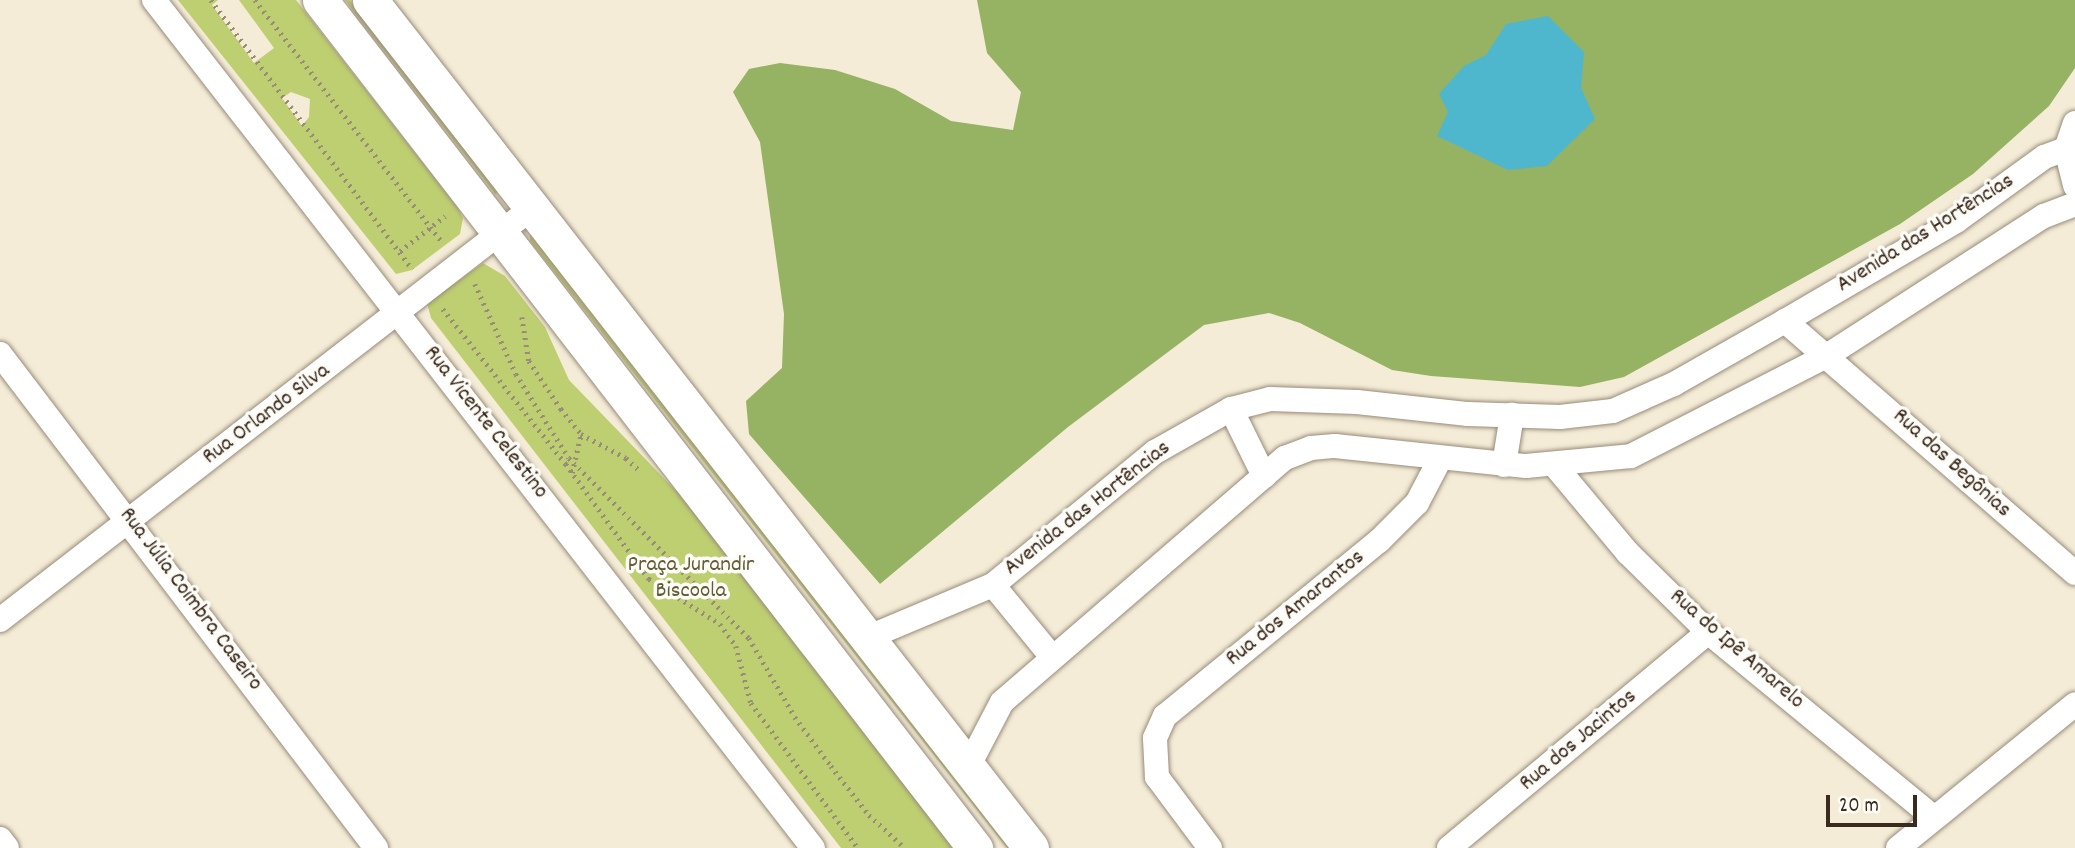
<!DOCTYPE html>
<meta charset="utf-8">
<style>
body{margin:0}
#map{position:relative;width:2075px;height:848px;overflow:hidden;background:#f4ecd7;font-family:Dekko,sans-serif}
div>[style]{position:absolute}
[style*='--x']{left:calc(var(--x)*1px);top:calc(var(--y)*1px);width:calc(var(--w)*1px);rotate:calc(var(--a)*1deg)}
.green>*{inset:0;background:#becf71}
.forest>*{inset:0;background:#96b263}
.water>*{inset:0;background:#4fb7cd}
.path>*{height:4.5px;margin-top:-2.25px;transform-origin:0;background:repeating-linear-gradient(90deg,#988b7a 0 2px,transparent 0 7px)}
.roads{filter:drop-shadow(0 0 2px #988b7a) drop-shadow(0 0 2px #988b7a)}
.minor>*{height:24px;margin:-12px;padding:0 12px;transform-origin:12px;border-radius:12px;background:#fff}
.secondary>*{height:35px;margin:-17.5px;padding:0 17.5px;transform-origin:17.5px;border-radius:17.5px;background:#fff}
span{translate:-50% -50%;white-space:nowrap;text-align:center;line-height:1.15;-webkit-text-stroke:7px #fdfcf7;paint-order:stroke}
.street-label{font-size:23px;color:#3b2a1e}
.park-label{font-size:23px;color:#625c37}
.scale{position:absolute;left:1826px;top:795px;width:91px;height:32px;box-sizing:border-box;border:4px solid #3b2a1e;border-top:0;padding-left:9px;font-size:21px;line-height:24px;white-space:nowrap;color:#3b2a1e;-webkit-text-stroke:5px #fdfcf7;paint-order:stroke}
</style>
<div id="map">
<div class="green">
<i style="clip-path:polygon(evenodd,178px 0,218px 0,212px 5px,254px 63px,274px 48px,239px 0,296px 0,458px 208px,463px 218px,460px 234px,412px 270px,396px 274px,178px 0,291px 92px,310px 99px,309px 117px,302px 126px,282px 98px,291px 92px)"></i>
<i style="clip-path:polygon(345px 0,350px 0,386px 45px,498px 190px,496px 195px)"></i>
<i style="clip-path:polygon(530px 234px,532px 236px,1013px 848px,1007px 848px,530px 241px)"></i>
<i style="clip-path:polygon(483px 263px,505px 276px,545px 327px,569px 380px,684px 499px,958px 848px,841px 848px,431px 318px,427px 303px)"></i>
</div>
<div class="forest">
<i style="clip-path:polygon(977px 0,2075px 0,2075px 68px,2049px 106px,1973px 174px,1900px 224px,1624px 377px,1580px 387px,1431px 376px,1392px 370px,1300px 323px,1269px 313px,1204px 325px,1068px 427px,880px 584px,749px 434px,746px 401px,782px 368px,784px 314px,760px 142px,733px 92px,749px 69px,780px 63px,835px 70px,895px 89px,951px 121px,1013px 130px,1021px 92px,987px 53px)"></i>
</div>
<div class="water">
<i style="clip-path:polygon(1548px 16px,1584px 52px,1581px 88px,1595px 119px,1547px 166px,1508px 170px,1437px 136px,1448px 112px,1439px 94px,1464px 66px,1486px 55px,1506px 24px)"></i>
</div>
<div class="path">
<i style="--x:211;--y:0;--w:336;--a:53.2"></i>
<i style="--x:255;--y:0;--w:307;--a:52.3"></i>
<i style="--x:400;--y:251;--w:57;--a:-37.9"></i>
<i style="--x:475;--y:284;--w:99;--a:65.5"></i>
<i style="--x:516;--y:374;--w:99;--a:57.8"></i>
<i style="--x:569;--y:458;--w:255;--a:45"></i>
<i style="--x:749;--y:638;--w:91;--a:59.8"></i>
<i style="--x:795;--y:717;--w:61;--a:53.7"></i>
<i style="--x:831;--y:766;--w:62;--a:52.2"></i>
<i style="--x:869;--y:815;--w:49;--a:42.5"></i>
<i style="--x:443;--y:309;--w:198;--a:51.6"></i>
<i style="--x:566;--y:464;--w:142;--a:54.2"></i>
<i style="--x:649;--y:579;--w:84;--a:32.4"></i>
<i style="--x:720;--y:624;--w:27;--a:54"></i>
<i style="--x:736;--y:646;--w:59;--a:75.3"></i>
<i style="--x:751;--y:703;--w:180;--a:53.6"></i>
<i style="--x:522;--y:317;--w:45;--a:81"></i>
<i style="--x:529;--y:361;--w:58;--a:56.3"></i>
<i style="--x:561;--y:409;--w:32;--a:51"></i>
<i style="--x:581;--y:434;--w:51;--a:28.1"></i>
<i style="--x:626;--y:458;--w:19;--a:43"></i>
<i style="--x:572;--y:473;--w:40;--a:-77"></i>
</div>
<div class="roads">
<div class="minor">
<i style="--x:154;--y:0;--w:1074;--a:52.15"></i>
<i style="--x:2075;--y:123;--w:28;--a:109"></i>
<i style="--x:2066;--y:149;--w:38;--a:76"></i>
<i style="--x:1785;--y:321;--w:384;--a:41"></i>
<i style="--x:0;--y:354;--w:621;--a:52.72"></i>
<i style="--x:1231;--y:409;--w:75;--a:63.8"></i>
<i style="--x:1504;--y:465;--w:51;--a:-80.9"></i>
<i style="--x:1556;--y:467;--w:112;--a:50.1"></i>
<i style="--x:1628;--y:553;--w:112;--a:44.6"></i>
<i style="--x:1708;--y:632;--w:291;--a:39.4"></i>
<i style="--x:993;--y:585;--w:93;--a:50.7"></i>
<i style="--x:0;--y:620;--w:673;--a:-37.76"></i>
<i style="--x:869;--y:637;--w:134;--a:-22.8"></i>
<i style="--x:993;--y:585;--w:210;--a:-39.4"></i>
<i style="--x:1155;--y:452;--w:87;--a:-29.5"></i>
<i style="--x:1231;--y:409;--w:40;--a:-14.4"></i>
<i style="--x:1270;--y:399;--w:87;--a:2"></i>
<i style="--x:1357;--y:402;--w:112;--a:6.2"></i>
<i style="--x:1468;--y:414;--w:92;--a:1.9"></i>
<i style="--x:1560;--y:417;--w:53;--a:-6.5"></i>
<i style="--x:1613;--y:411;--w:67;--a:-23.9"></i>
<i style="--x:1674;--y:384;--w:128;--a:-29.6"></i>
<i style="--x:1785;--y:321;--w:198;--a:-30.3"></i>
<i style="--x:1956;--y:221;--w:109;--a:-36"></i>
<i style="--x:2044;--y:157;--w:23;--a:-20"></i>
<i style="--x:968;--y:767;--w:73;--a:-62.4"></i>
<i style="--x:1002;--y:702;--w:374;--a:-40.8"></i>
<i style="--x:1285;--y:458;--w:28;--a:-21"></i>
<i style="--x:1311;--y:448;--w:24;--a:-5"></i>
<i style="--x:1335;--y:446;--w:192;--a:6"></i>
<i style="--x:1526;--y:466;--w:105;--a:-5.4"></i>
<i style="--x:1631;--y:456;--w:221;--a:-27.1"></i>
<i style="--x:1828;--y:355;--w:257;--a:-32.8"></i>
<i style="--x:2044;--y:216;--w:33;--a:-21"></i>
<i style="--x:0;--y:839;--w:11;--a:52"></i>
<i style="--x:1210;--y:848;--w:89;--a:-126.7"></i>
<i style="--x:1157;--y:777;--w:39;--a:-93"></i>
<i style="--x:1155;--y:738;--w:24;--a:-66"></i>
<i style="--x:1165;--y:716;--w:276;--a:-39.3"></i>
<i style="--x:1379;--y:541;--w:54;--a:-45"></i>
<i style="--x:1417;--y:503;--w:50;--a:-62.4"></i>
<i style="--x:1449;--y:848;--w:337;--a:-39.8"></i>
<i style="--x:1898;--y:848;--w:228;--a:-39.1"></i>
</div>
<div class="secondary">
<i style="--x:320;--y:0;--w:1072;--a:52.32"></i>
<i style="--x:370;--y:0;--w:1075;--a:52.06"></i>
</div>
</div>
<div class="street-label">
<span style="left:1926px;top:234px;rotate:-32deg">Avenida das Hortências</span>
<span style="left:267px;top:415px;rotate:-37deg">Rua Orlando Silva</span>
<span style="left:485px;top:423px;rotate:52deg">Rua Vicente Celestino</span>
<span style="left:1951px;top:464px;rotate:42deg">Rua das Begônias</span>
<span style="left:1088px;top:509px;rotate:-38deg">Avenida das Hortências</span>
<span style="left:190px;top:600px;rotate:53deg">Rua Júlia Coimbra Caseiro</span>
<span style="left:1296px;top:609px;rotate:-39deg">Rua dos Amarantos</span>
<span style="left:1736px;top:650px;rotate:41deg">Rua do Ipê Amarelo</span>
<span style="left:1579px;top:741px;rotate:-40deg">Rua dos Jacintos</span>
</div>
<div class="park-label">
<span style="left:691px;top:579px">Praça Jurandir<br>Biscoola</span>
</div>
<div class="scale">20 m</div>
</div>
